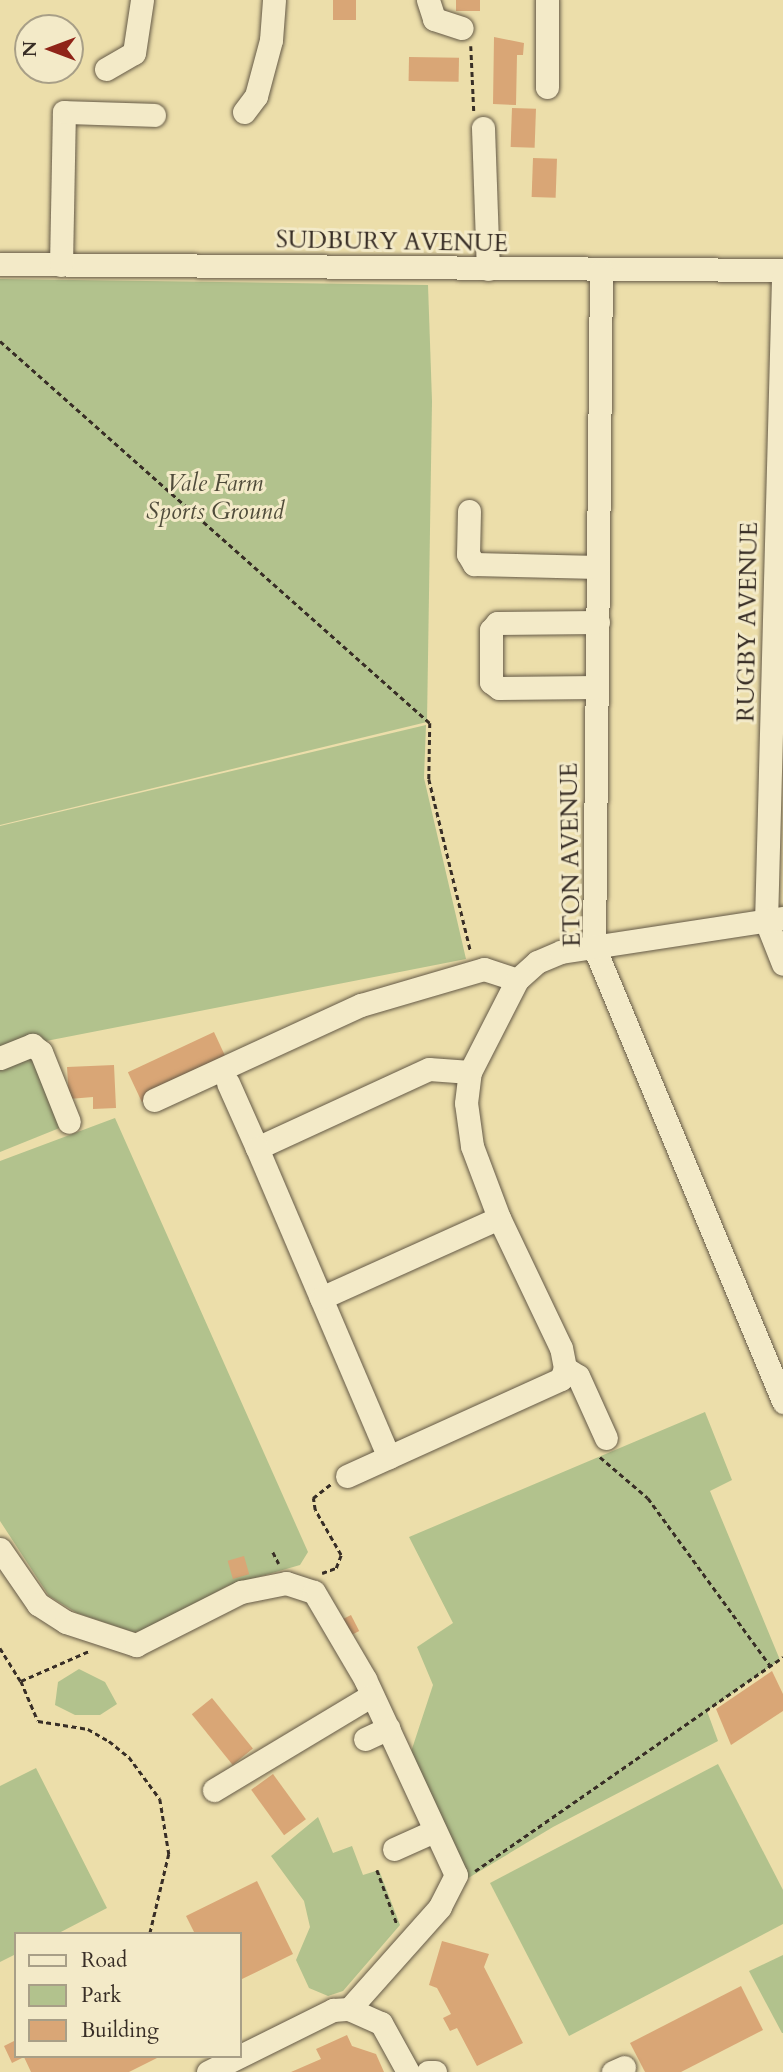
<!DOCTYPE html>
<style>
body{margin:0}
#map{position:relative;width:783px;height:2072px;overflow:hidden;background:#ecdeaa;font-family:Cardo,serif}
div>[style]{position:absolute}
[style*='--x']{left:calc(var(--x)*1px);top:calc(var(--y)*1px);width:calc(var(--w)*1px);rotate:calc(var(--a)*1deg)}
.green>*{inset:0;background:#b2c28d}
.building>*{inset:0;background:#d9a676;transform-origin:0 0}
.path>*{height:2.5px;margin-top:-1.25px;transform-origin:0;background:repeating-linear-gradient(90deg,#382e26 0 5px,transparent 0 8.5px)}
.roads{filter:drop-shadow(0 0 2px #655a47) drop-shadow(0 0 2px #655a47)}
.minor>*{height:23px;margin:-11.5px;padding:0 11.5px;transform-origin:11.5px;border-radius:11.5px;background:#f3eac8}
span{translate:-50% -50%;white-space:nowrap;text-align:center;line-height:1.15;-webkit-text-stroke:6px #f3eac8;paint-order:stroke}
.street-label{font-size:24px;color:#382e26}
.park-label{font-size:24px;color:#504c3b;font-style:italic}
.legend{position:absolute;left:14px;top:1932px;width:228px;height:126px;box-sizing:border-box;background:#f3eac8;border:2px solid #a89f87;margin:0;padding:9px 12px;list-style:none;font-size:21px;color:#382e26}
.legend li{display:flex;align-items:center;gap:14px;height:35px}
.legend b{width:35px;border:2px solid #a89f87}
.north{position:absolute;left:14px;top:14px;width:70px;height:70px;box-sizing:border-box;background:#f3eac8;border:2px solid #a89f87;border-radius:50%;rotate:270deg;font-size:19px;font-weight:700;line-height:28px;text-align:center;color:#382e26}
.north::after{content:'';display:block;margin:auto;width:24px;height:32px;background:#8f2418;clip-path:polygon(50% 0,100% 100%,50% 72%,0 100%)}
</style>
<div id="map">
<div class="green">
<i style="clip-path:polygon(0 279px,428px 285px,432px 401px,427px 722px,0 825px)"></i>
<i style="clip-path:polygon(426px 725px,424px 778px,466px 959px,0 1050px,0 826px)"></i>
<i style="clip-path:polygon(33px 1056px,62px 1127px,0 1152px,0 1069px)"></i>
<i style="clip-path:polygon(115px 1118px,308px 1552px,300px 1565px,227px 1586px,146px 1631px,133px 1632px,77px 1613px,49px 1596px,0 1521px,0 1161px)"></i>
<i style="clip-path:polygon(705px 1412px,732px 1480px,710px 1491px,780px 1660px,707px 1711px,718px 1741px,553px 1827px,465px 1880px,409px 1758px,433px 1685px,417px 1647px,453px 1623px,409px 1537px)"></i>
<i style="clip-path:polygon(79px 1669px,105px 1682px,117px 1704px,100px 1715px,75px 1715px,55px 1705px,58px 1682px)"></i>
<i style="clip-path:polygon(718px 1764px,783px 1890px,783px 1924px,569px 2036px,490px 1883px)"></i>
<i style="clip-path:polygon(36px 1768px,107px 1908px,57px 1934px,16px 1934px,16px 1954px,0 1962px,0 1786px)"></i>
<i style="clip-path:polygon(318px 1817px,333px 1853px,352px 1846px,363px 1875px,379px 1870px,400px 1925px,343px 1991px,328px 1996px,309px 1988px,296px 1960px,310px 1927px,304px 1901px,271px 1856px)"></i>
<i style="clip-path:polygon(783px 1955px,783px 2033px,782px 2033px,749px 1971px)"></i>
</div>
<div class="building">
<i style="left:333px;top:0;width:23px;height:20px"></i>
<i style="left:456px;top:0;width:24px;height:11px"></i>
<i style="clip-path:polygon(494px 37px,524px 43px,523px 55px,517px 55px,516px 105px,493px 104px)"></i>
<i style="left:409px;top:57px;width:50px;height:24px;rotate:1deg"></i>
<i style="left:512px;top:108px;width:24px;height:39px;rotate:2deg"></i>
<i style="left:533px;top:158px;width:24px;height:39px;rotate:2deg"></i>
<i style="left:214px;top:1032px;width:33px;height:95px;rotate:65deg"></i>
<i style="clip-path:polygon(114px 1065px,116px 1108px,93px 1109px,93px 1097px,69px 1099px,67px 1067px)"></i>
<i style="left:244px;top:1556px;width:19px;height:17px;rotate:74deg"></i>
<i style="left:351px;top:1615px;width:18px;height:14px;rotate:63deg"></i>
<i style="clip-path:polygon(772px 1671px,783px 1694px,783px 1711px,731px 1745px,716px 1709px)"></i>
<i style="left:212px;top:1698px;width:65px;height:26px;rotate:51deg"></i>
<i style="left:273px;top:1774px;width:56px;height:27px;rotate:54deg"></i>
<i style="clip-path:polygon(257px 1881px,293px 1954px,240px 1980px,240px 1934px,195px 1934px,186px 1916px)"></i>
<i style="clip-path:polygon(442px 1941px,489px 1954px,484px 1967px,523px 2043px,477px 2066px,457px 2028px,450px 2031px,443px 2018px,451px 2014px,437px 1988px,429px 1985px)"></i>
<i style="clip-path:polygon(741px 1986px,763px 2030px,681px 2072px,645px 2072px,630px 2043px)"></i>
<i style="clip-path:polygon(347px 2035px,352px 2046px,376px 2054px,384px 2072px,291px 2072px,321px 2059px,316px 2049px)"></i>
<i style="clip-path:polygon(16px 2040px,16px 2056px,161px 2056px,129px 2072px,31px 2072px,24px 2057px,12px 2063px,4px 2046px)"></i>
</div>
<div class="path">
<i style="--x:471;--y:46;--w:67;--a:87.4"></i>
<i style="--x:0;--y:341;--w:575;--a:41.62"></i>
<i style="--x:430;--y:723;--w:56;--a:91"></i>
<i style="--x:429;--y:779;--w:178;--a:76.4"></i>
<i style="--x:600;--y:1457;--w:63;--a:40.5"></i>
<i style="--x:648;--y:1498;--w:207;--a:53.9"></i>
<i style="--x:273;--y:1552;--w:13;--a:63"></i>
<i style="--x:322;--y:1573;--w:15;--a:-20"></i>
<i style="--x:336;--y:1568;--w:14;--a:-69"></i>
<i style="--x:341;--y:1555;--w:52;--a:-120"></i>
<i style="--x:315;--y:1510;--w:12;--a:-99"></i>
<i style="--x:313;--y:1498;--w:23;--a:-38"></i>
<i style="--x:0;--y:1648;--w:39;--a:58"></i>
<i style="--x:21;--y:1681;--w:74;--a:-23.8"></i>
<i style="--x:21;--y:1681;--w:43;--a:67"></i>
<i style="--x:38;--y:1721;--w:51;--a:9.1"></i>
<i style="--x:88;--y:1729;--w:24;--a:30"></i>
<i style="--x:109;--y:1741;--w:26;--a:39"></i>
<i style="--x:129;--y:1757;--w:52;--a:53.6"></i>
<i style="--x:160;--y:1799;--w:56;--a:80.7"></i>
<i style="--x:169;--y:1854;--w:82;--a:103.4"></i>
<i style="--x:377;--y:1870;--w:58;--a:69.7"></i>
<i style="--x:475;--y:1871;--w:375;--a:-34.8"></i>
</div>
<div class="roads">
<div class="minor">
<i style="--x:428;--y:0;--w:20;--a:72"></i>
<i style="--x:434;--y:19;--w:29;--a:18"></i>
<i style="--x:547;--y:0;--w:87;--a:90"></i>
<i style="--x:106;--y:69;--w:32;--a:-30"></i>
<i style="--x:134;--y:53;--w:54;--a:-81.4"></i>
<i style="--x:244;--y:112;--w:20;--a:-53"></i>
<i style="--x:256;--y:96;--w:58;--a:-75"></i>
<i style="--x:271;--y:40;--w:40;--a:-85.7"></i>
<i style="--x:483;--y:128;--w:141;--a:88"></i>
<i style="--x:0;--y:264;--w:783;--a:0.44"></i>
<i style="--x:61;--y:265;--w:153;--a:-88.9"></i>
<i style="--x:64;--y:112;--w:90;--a:1.9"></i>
<i style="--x:601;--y:270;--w:677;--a:90.59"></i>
<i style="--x:594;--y:947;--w:493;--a:67.4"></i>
<i style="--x:783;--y:278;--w:643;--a:91.51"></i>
<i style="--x:766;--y:921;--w:46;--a:68.4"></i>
<i style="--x:469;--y:511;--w:43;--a:91.3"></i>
<i style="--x:468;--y:554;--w:12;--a:59"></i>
<i style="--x:474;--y:564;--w:124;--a:1.4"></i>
<i style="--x:597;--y:687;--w:98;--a:179.4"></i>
<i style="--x:499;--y:688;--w:10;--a:-143"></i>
<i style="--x:491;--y:682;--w:52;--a:-90"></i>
<i style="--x:491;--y:630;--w:9;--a:-49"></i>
<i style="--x:497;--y:623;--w:101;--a:-0.6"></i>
<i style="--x:0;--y:1058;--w:35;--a:-22"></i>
<i style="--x:32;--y:1045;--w:11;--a:38"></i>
<i style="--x:41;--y:1052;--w:75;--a:68.2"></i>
<i style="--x:228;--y:1083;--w:71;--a:66"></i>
<i style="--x:257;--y:1148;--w:189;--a:-24.7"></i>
<i style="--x:429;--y:1069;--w:41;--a:4.2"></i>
<i style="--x:154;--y:1100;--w:228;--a:-24.7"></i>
<i style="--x:361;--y:1005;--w:128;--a:-16.3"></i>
<i style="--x:484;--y:969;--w:35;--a:18"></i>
<i style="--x:257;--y:1148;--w:336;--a:66.9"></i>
<i style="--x:321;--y:1298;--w:195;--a:-24.2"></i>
<i style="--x:565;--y:1368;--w:15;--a:32"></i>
<i style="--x:578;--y:1376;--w:68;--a:65.7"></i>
<i style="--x:347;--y:1476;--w:235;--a:-24.4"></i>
<i style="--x:561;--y:1379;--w:12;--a:-70"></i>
<i style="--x:565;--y:1368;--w:20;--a:-101"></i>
<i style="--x:561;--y:1348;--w:144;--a:-115.5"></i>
<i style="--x:499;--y:1218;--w:77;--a:-110.6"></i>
<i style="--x:472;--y:1146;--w:43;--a:-97.9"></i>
<i style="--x:466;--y:1103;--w:31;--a:-83"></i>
<i style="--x:470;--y:1072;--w:103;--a:-62.9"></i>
<i style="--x:517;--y:980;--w:27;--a:-42"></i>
<i style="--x:537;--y:962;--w:26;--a:-23"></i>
<i style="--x:561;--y:952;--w:225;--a:-8.7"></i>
<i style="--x:0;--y:1549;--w:67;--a:55.4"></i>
<i style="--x:38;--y:1604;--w:33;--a:33"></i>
<i style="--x:66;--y:1622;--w:74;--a:18.2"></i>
<i style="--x:136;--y:1645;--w:118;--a:-26.8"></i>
<i style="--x:241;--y:1592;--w:46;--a:-11.3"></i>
<i style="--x:286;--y:1583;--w:29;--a:18"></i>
<i style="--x:314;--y:1592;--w:101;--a:59.6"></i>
<i style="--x:365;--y:1679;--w:216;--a:65.1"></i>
<i style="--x:456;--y:1875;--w:36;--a:117"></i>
<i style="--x:440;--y:1907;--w:137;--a:131.7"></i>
<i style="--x:365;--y:1739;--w:26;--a:-25"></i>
<i style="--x:214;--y:1790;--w:184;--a:-31"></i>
<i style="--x:394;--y:1849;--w:44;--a:-24.2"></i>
<i style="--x:208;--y:2072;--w:140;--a:-26.4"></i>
<i style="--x:333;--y:2010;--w:16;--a:-4"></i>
<i style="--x:349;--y:2009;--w:35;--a:24"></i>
<i style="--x:381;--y:2023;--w:56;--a:61.1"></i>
<i style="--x:428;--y:2072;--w:7;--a:0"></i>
<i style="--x:613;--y:2072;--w:12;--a:-24"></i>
</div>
</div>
<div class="street-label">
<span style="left:392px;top:242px;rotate:1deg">SUDBURY AVENUE</span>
<span style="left:748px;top:622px;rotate:-89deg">RUGBY AVENUE</span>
<span style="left:571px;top:855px;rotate:-91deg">ETON AVENUE</span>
</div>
<div class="park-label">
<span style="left:215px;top:498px">Vale Farm<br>Sports Ground</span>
</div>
<ul class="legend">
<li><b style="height:9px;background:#f3eac8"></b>Road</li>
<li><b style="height:19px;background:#b2c28d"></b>Park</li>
<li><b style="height:19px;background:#d9a676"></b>Building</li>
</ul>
<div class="north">N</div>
</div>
